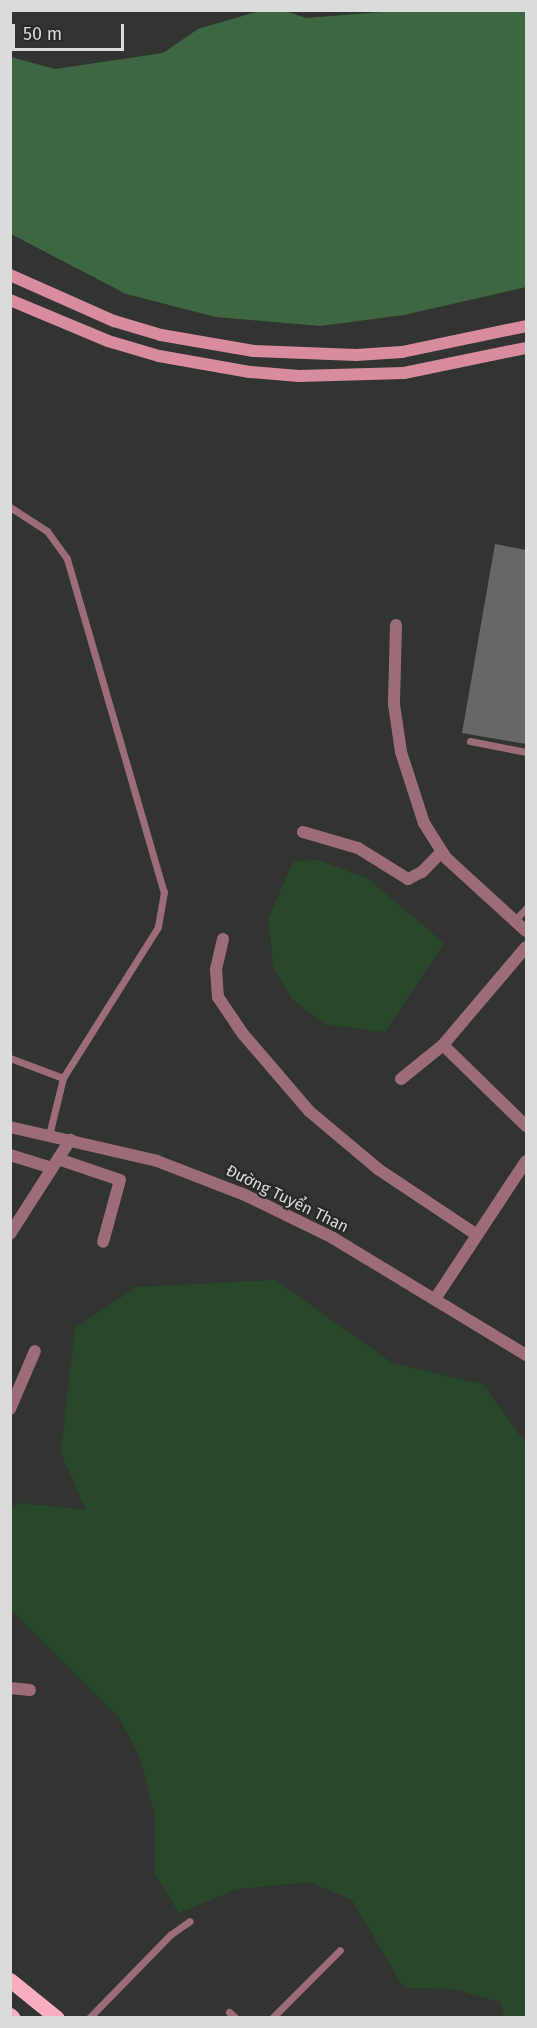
<!DOCTYPE html>
<meta charset="utf-8">
<style>
body{margin:0}
#map{position:relative;width:537px;height:2028px;overflow:hidden;background:#313431;font-family:"Fira Sans",sans-serif}
div>[style]{position:absolute}
[style*='--x']{left:calc(var(--x)*1px);top:calc(var(--y)*1px);width:calc(var(--w)*1px);rotate:calc(var(--a)*1deg)}
.green>*{inset:0;background:#28482a}
.water>*{inset:0;background:#3e6641}
.building>*{inset:0;background:#656865}
.service>*{height:7px;margin:-3.5px;padding:0 3.5px;transform-origin:3.5px;border-radius:3.5px;background:#9c6d77}
.minor>*{height:12px;margin:-6px;padding:0 6px;transform-origin:6px;border-radius:6px;background:#9c6d77}
.tertiary>*{height:12px;margin:-6px;padding:0 6px;transform-origin:6px;border-radius:6px;background:#9c6d77}
.secondary>*{height:12px;margin:-6px;padding:0 6px;transform-origin:6px;border-radius:6px;background:#d78d9e}
.primary>*{height:15px;margin:-7.5px;padding:0 7.5px;transform-origin:7.5px;border-radius:7.5px;background:#f9adbe}
span{translate:-50% -50%;white-space:nowrap;text-align:center;line-height:1.15;-webkit-text-stroke:4.5px #272a27;paint-order:stroke}
.street-label{font-size:16px;color:#dadcda}
.frame{position:absolute;inset:0;border:12px solid #dadcda;pointer-events:none}
.scale{position:absolute;left:12px;top:24px;width:112px;height:27px;box-sizing:border-box;border:3px solid #dadcda;border-top:0;padding-left:8px;font-size:18px;line-height:21px;white-space:nowrap;color:#dadcda;-webkit-text-stroke:4px #272a27;paint-order:stroke}
</style>
<div id="map">
<div class="green">
<i style="clip-path:polygon(318px 860px,367px 878px,444px 943px,385px 1032px,325px 1024px,293px 1000px,274px 969px,268px 920px,293px 861px)"></i>
<i style="clip-path:polygon(275px 1280px,392px 1363px,484px 1385px,526px 1444px,526px 2017px,504px 2017px,501px 2003px,455px 1989px,404px 1988px,352px 1900px,310px 1882px,237px 1889px,179px 1913px,155px 1874px,155px 1814px,139px 1755px,119px 1718px,11px 1610px,11px 1511px,19px 1503px,86px 1510px,61px 1453px,75px 1328px,137px 1287px)"></i>
</div>
<div class="water">
<i style="clip-path:polygon(407px 10px,526px 11px,526px 287px,404px 315px,320px 326px,216px 317px,126px 294px,11px 234px,11px 57px,55px 69px,163px 53px,198px 29px,259px 11px,285px 11px,306px 18px)"></i>
</div>
<div class="building">
<i style="clip-path:polygon(495px 544px,526px 550px,526px 744px,462px 733px)"></i>
</div>
<div class="service">
<i style="--x:10;--y:507;--w:44;--a:33"></i>
<i style="--x:47;--y:531;--w:34;--a:54"></i>
<i style="--x:67;--y:559;--w:347;--a:73.8"></i>
<i style="--x:164;--y:892;--w:36;--a:100"></i>
<i style="--x:158;--y:927;--w:178;--a:122.2"></i>
<i style="--x:470;--y:741;--w:57;--a:11.1"></i>
<i style="--x:515;--y:920;--w:16;--a:-47"></i>
<i style="--x:10;--y:1058;--w:57;--a:20.7"></i>
<i style="--x:63;--y:1078;--w:59;--a:103.8"></i>
<i style="--x:229;--y:2012;--w:9;--a:41"></i>
<i style="--x:89;--y:2018;--w:116;--a:-45.7"></i>
<i style="--x:170;--y:1935;--w:24;--a:-35"></i>
<i style="--x:272;--y:2018;--w:96;--a:-45"></i>
</div>
<div class="minor">
<i style="--x:396;--y:625;--w:79;--a:91.5"></i>
<i style="--x:394;--y:704;--w:49;--a:81.7"></i>
<i style="--x:401;--y:752;--w:75;--a:72.1"></i>
<i style="--x:424;--y:823;--w:41;--a:57.8"></i>
<i style="--x:446;--y:858;--w:108;--a:42.4"></i>
<i style="--x:303;--y:832;--w:57;--a:16.2"></i>
<i style="--x:358;--y:848;--w:59;--a:31.8"></i>
<i style="--x:408;--y:879;--w:16;--a:-27"></i>
<i style="--x:422;--y:872;--w:28;--a:-46"></i>
<i style="--x:223;--y:939;--w:31;--a:103"></i>
<i style="--x:216;--y:969;--w:28;--a:86"></i>
<i style="--x:218;--y:997;--w:45;--a:56"></i>
<i style="--x:243;--y:1034;--w:101;--a:49.4"></i>
<i style="--x:309;--y:1111;--w:90;--a:40"></i>
<i style="--x:378;--y:1169;--w:119;--a:33.7"></i>
<i style="--x:526;--y:947;--w:128;--a:130.3"></i>
<i style="--x:443;--y:1045;--w:116;--a:44.3"></i>
<i style="--x:401;--y:1079;--w:54;--a:-39"></i>
<i style="--x:10;--y:1155;--w:44;--a:17.2"></i>
<i style="--x:58;--y:1159;--w:65;--a:18.7"></i>
<i style="--x:120;--y:1180;--w:64;--a:105.3"></i>
<i style="--x:10;--y:1234;--w:112;--a:-57.4"></i>
<i style="--x:435;--y:1299;--w:165;--a:-56.6"></i>
<i style="--x:10;--y:1409;--w:63;--a:-66.7"></i>
<i style="--x:10;--y:1688;--w:20;--a:6"></i>
</div>
<div class="tertiary">
<i style="--x:10;--y:1127;--w:151;--a:13"></i>
<i style="--x:157;--y:1161;--w:94;--a:21.1"></i>
<i style="--x:245;--y:1195;--w:98;--a:26"></i>
<i style="--x:333;--y:1238;--w:226;--a:31.2"></i>
</div>
<div class="secondary">
<i style="--x:10;--y:275;--w:114;--a:23.9"></i>
<i style="--x:114;--y:321;--w:49;--a:16.6"></i>
<i style="--x:161;--y:335;--w:94;--a:9.8"></i>
<i style="--x:254;--y:351;--w:102;--a:2.2"></i>
<i style="--x:356;--y:355;--w:46;--a:-3.7"></i>
<i style="--x:402;--y:352;--w:127;--a:-11.8"></i>
<i style="--x:10;--y:300;--w:106;--a:22.7"></i>
<i style="--x:108;--y:341;--w:53;--a:16.4"></i>
<i style="--x:159;--y:356;--w:92;--a:10"></i>
<i style="--x:250;--y:372;--w:49;--a:4.7"></i>
<i style="--x:299;--y:376;--w:105;--a:-1.6"></i>
<i style="--x:404;--y:373;--w:125;--a:-11.6"></i>
</div>
<div class="primary">
<i style="--x:10;--y:1980;--w:60;--a:39"></i>
<i style="--x:10;--y:2015;--w:4;--a:45"></i>
</div>
<div class="street-label">
<span style="left:287px;top:1199px;rotate:26deg">Đường Tuyển Than</span>
</div>
<div class="frame"></div>
<div class="scale">50 m</div>
</div>
